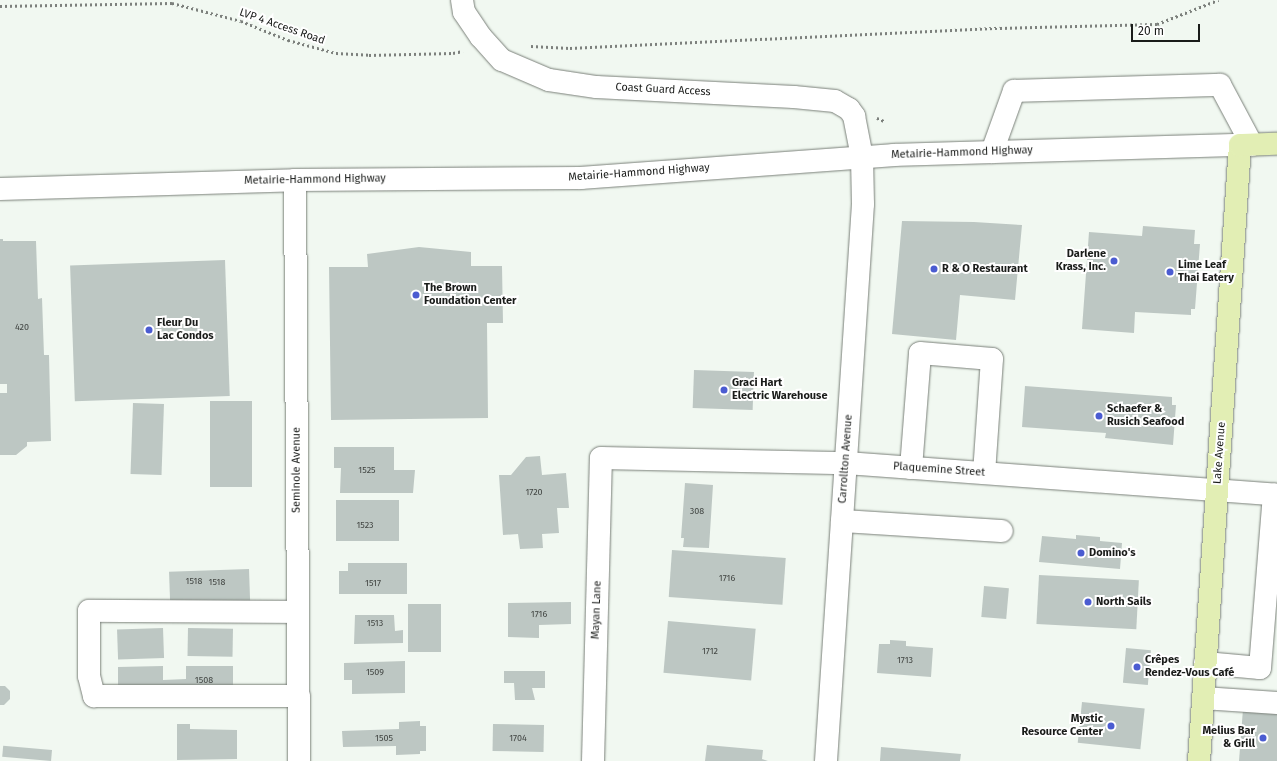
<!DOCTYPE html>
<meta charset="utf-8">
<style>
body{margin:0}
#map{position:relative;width:1277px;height:761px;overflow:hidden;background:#f1f8f1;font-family:"Fira Sans",sans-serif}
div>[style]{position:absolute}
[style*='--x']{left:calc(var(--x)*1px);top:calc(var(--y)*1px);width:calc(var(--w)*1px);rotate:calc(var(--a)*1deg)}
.building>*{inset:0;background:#bdc7c3;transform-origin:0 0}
.path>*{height:2.5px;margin-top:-1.25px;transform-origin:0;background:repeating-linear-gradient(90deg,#7c807c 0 2px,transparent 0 5px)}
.roads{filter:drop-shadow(0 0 1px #7a8079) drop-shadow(0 0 1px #7a8079)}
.minor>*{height:22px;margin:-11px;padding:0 11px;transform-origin:11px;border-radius:11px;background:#fff}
.major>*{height:22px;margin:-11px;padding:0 11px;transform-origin:11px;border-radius:11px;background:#e2eeb4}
.dots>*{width:11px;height:11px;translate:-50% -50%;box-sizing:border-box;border:2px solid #fff;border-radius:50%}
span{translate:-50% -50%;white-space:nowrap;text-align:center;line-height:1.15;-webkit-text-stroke:4px #fff;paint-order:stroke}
.number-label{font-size:9px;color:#434744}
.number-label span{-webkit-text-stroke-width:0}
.street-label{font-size:11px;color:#1a1c1a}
.poi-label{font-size:11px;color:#1a1c1a;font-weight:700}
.right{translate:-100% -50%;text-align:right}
.left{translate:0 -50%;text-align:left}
.scale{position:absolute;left:1131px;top:24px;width:69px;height:18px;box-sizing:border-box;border:2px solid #1a1c1a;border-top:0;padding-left:5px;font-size:12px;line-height:14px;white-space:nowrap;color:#1a1c1a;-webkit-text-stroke:3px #fff;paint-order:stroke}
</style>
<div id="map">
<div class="building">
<i style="clip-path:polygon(902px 221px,974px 222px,1022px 225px,1015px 300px,960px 295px,956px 340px,892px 334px)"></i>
<i style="clip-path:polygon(1143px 226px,1195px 230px,1194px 244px,1200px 244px,1195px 309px,1191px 309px,1191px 315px,1135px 312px,1134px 333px,1082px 329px,1089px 232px,1142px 236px)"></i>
<i style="clip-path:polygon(0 239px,3px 239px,3px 241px,36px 241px,38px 299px,42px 298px,44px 355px,49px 355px,51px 441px,27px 442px,27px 446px,16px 455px,0 455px,0 393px,7px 393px,7px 384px,0 384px)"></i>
<i style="clip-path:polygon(419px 247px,471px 252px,471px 266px,502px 266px,503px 323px,487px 323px,488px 418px,331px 420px,329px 267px,368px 267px,367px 254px)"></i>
<i style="left:225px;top:260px;width:136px;height:155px;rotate:88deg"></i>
<i style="left:694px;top:370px;width:60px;height:38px;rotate:2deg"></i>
<i style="clip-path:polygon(1025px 386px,1172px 397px,1172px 405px,1176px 405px,1173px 445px,1105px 438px,1106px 433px,1022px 427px)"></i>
<i style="left:210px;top:401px;width:42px;height:86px"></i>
<i style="left:133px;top:403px;width:31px;height:71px;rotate:2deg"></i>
<i style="clip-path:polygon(334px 447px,394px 447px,394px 470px,415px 470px,413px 493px,340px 493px,341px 468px,334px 468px)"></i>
<i style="clip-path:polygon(540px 456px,542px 475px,566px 473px,569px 508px,557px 508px,559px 533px,542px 534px,543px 548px,520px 549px,518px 534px,503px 535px,499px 475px,511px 475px,526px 457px)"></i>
<i style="clip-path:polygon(685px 483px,713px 485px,709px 548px,683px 547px,684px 538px,681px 538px)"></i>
<i style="left:399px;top:500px;width:41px;height:63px;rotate:90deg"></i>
<i style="clip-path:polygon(1076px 535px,1100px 537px,1100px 541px,1122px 543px,1120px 569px,1039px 562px,1042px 536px,1076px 539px)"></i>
<i style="left:672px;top:550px;width:114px;height:47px;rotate:4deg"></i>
<i style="clip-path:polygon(348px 563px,407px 563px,407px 594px,339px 594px,339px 571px,348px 571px)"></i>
<i style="left:249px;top:569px;width:33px;height:80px;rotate:88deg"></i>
<i style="left:1039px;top:575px;width:100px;height:49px;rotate:3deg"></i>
<i style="left:984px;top:586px;width:25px;height:31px;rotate:5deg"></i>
<i style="clip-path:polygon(571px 602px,571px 624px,539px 625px,539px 638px,508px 637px,508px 603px)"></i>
<i style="left:441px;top:604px;width:48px;height:33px;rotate:90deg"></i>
<i style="clip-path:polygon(355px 615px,394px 615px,395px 631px,403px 630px,403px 643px,354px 644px)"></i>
<i style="left:668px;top:621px;width:88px;height:52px;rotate:5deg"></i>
<i style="left:163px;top:628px;width:30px;height:46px;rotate:88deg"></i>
<i style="left:188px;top:628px;width:45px;height:28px;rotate:1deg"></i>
<i style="clip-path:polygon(890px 640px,906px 641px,906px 646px,933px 648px,931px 677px,877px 673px,879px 644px,890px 644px)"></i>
<i style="left:1126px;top:648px;width:25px;height:35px;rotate:5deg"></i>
<i style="clip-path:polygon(405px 661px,405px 693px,352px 694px,352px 680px,344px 680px,344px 663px)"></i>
<i style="clip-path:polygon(163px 666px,163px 680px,186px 679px,186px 666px,233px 666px,233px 693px,118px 693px,118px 667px)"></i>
<i style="clip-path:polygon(504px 671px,545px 671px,545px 688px,532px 688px,535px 700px,515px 700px,514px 683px,504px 683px)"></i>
<i style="clip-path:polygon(0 686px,5px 686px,10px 691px,10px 699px,4px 705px,0 705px)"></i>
<i style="left:1082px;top:702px;width:63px;height:41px;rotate:6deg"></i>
<i style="clip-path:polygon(1243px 709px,1277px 712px,1277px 761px,1239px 761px)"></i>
<i style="clip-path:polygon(420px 721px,420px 726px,426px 726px,426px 751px,420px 751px,420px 754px,396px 755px,396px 746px,343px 747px,342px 731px,399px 729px,399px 722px)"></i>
<i style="clip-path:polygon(177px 724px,190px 724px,190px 729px,237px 730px,237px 759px,177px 760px)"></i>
<i style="left:493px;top:724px;width:51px;height:27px;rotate:1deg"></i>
<i style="clip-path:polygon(707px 745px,763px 750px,762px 759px,768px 761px,705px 761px)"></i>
<i style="clip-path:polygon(881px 747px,961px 754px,960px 761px,880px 761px)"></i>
<i style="left:52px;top:750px;width:11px;height:49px;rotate:95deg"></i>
</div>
<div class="path">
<i style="--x:0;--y:6;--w:172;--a:-1"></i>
<i style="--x:172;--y:3;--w:71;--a:14.6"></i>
<i style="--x:241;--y:21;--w:51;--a:22"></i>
<i style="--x:288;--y:40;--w:50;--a:15.2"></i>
<i style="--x:336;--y:53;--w:33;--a:3"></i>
<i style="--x:369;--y:55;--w:84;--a:-1.4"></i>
<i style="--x:453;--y:53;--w:10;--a:-11"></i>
<i style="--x:531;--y:46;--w:39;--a:3"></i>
<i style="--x:570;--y:48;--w:430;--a:-2.7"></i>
<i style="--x:1000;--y:28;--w:157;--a:-1.5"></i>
<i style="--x:1157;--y:24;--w:66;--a:-21.5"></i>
<i style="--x:877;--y:118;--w:8;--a:23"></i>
</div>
<div class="roads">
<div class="minor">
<i style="--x:462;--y:0;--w:12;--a:81"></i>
<i style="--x:464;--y:12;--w:30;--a:56"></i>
<i style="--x:481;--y:37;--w:31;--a:48"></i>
<i style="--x:502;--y:60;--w:51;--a:23.1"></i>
<i style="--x:549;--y:80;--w:48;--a:8.5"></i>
<i style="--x:596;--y:87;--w:198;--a:2.9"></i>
<i style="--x:794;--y:97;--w:41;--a:5.6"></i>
<i style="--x:835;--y:101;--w:16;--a:30"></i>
<i style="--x:849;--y:109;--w:9;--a:54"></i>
<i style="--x:854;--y:116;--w:42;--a:79"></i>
<i style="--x:862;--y:157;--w:47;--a:88.8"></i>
<i style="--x:863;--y:204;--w:558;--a:93.8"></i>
<i style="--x:992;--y:152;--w:65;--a:-70.2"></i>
<i style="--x:1014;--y:91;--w:206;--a:-1.7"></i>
<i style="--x:1220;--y:85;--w:68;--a:61.9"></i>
<i style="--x:295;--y:180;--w:581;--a:89.61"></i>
<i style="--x:0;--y:189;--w:295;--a:-1.7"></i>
<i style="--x:295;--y:180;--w:286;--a:-0.4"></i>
<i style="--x:581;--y:178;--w:314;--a:-4.2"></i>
<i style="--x:894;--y:155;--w:346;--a:-1.7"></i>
<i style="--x:911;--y:468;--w:115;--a:-85.5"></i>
<i style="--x:920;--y:353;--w:72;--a:4.8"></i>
<i style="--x:992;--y:359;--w:114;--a:94"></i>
<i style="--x:842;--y:521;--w:160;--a:3.6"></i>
<i style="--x:298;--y:612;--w:209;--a:-179.7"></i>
<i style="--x:89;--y:611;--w:65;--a:90"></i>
<i style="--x:89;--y:676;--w:21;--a:76"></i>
<i style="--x:94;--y:696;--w:205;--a:0"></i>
<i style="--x:1205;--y:663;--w:55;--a:5.2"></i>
<i style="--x:1260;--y:668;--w:174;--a:-85.4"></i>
<i style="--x:1203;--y:698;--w:74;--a:3.9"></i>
<i style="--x:593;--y:761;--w:303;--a:-88.5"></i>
<i style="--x:601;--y:458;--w:245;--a:1.2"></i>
<i style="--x:846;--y:463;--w:432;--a:4.2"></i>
</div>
<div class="major">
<i style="--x:1199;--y:761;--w:617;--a:-86.19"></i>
<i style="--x:1240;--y:145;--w:37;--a:-2"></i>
</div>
</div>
<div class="dots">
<i style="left:1114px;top:261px;background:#4b5cd1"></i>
<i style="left:934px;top:269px;background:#4b5cd1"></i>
<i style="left:1170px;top:272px;background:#4b5cd1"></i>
<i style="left:416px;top:295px;background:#4b5cd1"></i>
<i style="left:149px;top:330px;background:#4b5cd1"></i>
<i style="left:724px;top:390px;background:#4b5cd1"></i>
<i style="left:1099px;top:416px;background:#4b5cd1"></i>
<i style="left:1081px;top:553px;background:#4b5cd1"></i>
<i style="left:1088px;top:602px;background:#4b5cd1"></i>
<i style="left:1137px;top:667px;background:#4b5cd1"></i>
<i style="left:1111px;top:726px;background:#4b5cd1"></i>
<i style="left:1263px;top:738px;background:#4b5cd1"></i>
</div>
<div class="number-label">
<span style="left:22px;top:327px">420</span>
<span style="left:367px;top:470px">1525</span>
<span style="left:534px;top:492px">1720</span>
<span style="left:697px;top:511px">308</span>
<span style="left:365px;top:525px">1523</span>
<span style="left:727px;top:578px">1716</span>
<span style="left:194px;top:581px">1518</span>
<span style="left:217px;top:582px">1518</span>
<span style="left:373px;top:583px">1517</span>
<span style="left:539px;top:614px">1716</span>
<span style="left:375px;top:623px">1513</span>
<span style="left:710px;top:651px">1712</span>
<span style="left:905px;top:660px">1713</span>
<span style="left:375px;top:672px">1509</span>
<span style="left:204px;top:680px">1508</span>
<span style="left:384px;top:738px">1505</span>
<span style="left:518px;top:738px">1704</span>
</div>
<div class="street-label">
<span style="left:282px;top:27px;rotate:19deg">LVP 4 Access Road</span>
<span style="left:663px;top:90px;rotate:3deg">Coast Guard Access</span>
<span style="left:962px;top:153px;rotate:-2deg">Metairie-Hammond Highway</span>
<span style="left:639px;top:173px;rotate:-4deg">Metairie-Hammond Highway</span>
<span style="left:315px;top:180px;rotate:-1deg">Metairie-Hammond Highway</span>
<span style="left:1220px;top:453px;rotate:-86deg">Lake Avenue</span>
<span style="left:846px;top:459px;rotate:-86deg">Carrollton Avenue</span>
<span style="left:297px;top:470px;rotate:-90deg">Seminole Avenue</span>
<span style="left:939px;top:470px;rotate:4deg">Plaquemine Street</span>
<span style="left:597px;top:610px;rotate:-88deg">Mayan Lane</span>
</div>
<div class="poi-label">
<span class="right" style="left:1106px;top:261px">Darlene<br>Krass, Inc.</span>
<span class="left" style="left:1178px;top:272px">Lime Leaf<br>Thai Eatery</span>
<span class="left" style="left:942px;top:269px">R &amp; O Restaurant</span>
<span class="left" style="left:424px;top:295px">The Brown<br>Foundation Center</span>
<span class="left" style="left:157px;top:330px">Fleur Du<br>Lac Condos</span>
<span class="left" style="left:732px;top:390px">Graci Hart<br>Electric Warehouse</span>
<span class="left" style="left:1107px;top:416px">Schaefer &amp;<br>Rusich Seafood</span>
<span class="left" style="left:1089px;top:553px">Domino's</span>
<span class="left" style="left:1096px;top:602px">North Sails</span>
<span class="left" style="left:1145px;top:667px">Crêpes<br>Rendez-Vous Café</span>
<span class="right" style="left:1103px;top:726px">Mystic<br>Resource Center</span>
<span class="right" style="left:1255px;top:738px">Melius Bar<br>&amp; Grill</span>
</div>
<div class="scale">20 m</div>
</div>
